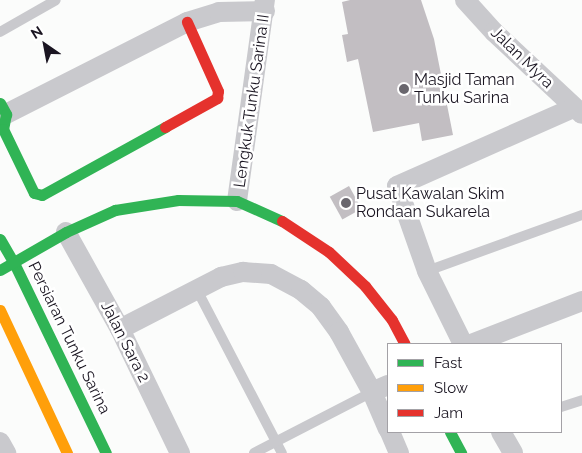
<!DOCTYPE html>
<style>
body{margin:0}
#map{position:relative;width:582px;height:453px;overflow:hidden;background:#fbfcfb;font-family:Raleway,sans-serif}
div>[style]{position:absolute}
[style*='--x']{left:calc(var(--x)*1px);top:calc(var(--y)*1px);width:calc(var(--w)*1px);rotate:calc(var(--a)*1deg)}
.building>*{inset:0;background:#c2bec2;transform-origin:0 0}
.lane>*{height:10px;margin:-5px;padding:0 5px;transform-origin:5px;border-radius:5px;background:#c9c9cd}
.street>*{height:20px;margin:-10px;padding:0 10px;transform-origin:10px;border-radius:10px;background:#c9c9cd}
.fast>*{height:11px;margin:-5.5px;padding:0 5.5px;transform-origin:5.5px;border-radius:5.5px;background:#30b455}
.slow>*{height:11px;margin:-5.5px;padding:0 5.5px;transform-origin:5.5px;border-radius:5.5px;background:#ff9f0a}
.jam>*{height:11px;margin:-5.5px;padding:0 5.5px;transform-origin:5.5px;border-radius:5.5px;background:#e5322d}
.dots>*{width:14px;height:14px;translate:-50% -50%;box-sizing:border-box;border:2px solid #fff;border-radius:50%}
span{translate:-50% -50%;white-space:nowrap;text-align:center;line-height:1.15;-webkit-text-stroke:5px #fff;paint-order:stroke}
.street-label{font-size:16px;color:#1a1521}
.poi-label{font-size:16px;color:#1a1521}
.left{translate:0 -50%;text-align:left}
.legend{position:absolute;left:387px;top:343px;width:175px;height:90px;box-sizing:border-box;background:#fff;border:1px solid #a3a1a6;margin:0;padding:6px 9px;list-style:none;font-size:15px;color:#1a1521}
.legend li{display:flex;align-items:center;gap:10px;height:25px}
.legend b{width:25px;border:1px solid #a3a1a6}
.north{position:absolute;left:20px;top:20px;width:50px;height:50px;-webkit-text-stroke:4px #fff;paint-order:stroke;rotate:327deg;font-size:14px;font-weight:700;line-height:20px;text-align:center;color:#1a1521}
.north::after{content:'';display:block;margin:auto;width:18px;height:22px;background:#1a1521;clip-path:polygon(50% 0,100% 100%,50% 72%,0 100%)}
</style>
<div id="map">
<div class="building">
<i style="clip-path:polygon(350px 0,421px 0,434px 39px,453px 135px,422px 141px,419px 123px,373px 132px,358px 59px,347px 62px,342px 35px,348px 34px,342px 2px)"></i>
<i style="left:349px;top:186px;width:26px;height:22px;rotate:61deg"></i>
</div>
<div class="lane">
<i style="--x:0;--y:32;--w:64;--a:-29.7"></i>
<i style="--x:427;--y:271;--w:165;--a:-19.9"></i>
<i style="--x:196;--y:288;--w:186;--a:62.5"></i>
<i style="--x:561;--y:407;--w:22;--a:-18"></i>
<i style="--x:254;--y:453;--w:133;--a:-27.3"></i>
</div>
<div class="street">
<i style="--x:465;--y:0;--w:43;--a:47.8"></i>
<i style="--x:494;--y:32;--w:120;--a:43"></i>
<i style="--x:6;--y:114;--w:203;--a:-26.9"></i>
<i style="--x:187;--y:22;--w:34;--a:-17"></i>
<i style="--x:219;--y:12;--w:46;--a:-1.2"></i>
<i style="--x:237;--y:201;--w:203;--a:-82.1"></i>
<i style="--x:66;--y:232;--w:111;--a:60.9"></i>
<i style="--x:120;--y:329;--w:138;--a:64.2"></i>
<i style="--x:120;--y:329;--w:114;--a:-27.2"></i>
<i style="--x:221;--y:277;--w:23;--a:-13"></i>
<i style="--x:243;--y:272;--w:28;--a:4"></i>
<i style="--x:271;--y:274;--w:34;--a:28"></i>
<i style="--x:301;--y:290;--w:26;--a:40"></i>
<i style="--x:321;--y:307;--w:31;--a:54"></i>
<i style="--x:339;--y:332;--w:68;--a:61.2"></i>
<i style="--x:372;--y:392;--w:40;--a:66.6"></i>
<i style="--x:463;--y:344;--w:81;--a:-116.3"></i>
<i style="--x:427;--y:271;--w:90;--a:-109.4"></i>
<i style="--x:397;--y:186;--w:193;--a:-23.9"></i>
<i style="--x:471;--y:344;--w:119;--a:-21.2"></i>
<i style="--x:372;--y:392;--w:17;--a:-24"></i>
<i style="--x:390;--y:432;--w:23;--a:67"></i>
<i style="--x:501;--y:432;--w:24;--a:60"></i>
<i style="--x:0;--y:442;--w:13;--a:61"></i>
</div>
<div class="fast">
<i style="--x:0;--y:103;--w:13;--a:61"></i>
<i style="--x:6;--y:114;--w:15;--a:101"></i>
<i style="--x:3;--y:129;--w:71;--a:64.2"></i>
<i style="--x:34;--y:193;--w:8;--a:14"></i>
<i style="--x:42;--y:195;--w:141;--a:-28.9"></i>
<i style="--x:0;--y:239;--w:28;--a:60"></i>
<i style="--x:14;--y:263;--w:211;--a:64.2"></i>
<i style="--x:0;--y:270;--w:76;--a:-29.9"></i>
<i style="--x:66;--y:232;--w:54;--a:-24.2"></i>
<i style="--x:115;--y:210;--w:64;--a:-9"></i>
<i style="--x:178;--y:200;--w:59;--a:1"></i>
<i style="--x:237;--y:201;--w:49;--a:24"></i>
<i style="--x:450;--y:432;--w:24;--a:62"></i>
</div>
<div class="slow">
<i style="--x:0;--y:310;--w:158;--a:64.9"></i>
</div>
<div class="jam">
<i style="--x:165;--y:127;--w:60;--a:-29.1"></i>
<i style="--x:217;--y:98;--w:7;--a:-82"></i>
<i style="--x:218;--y:91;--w:76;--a:-114.2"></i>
<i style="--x:282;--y:221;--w:56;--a:33.4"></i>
<i style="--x:329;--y:252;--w:50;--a:43.4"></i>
<i style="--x:365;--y:286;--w:43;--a:51.5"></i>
<i style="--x:392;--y:320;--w:27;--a:62"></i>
</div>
<div class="dots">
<i style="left:404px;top:89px;background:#69666d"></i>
<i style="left:346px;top:203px;background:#69666d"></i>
</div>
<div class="street-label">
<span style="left:522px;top:58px;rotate:44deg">Jalan Myra</span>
<span style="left:252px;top:101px;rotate:-82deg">Lengkuk Tunku Sarina II</span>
<span style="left:69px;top:338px;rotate:64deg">Persiaran Tunku Sarina</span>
<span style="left:125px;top:342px;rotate:63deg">Jalan Sara 2</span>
</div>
<div class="poi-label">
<span class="left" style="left:414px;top:89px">Masjid Taman<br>Tunku Sarina</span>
<span class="left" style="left:356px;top:203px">Pusat Kawalan Skim<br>Rondaan Sukarela</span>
</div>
<ul class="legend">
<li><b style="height:6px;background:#30b455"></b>Fast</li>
<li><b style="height:6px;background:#ff9f0a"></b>Slow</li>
<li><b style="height:6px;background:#e5322d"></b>Jam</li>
</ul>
<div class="north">N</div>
</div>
